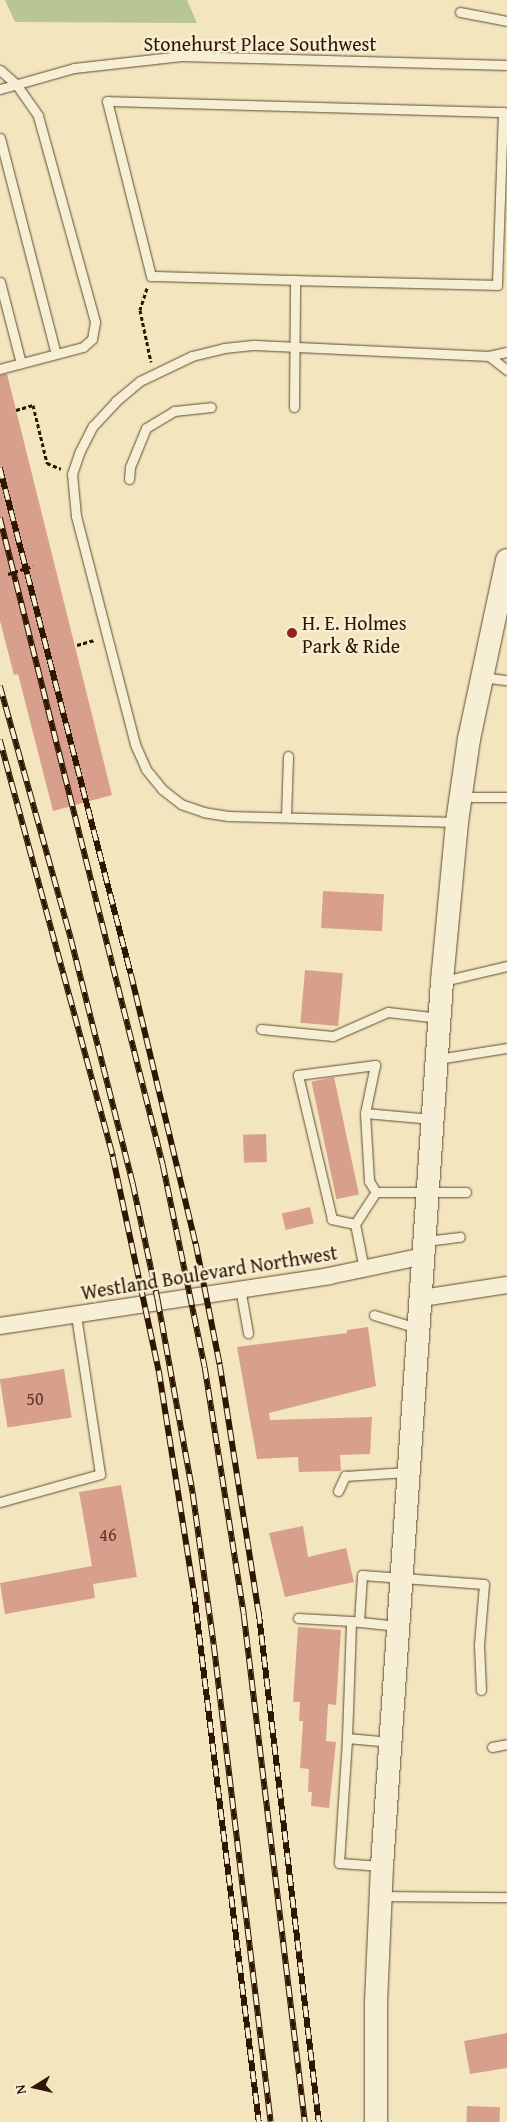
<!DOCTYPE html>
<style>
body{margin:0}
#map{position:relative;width:507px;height:2122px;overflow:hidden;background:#f3e6bf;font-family:"Gentium Book Plus",serif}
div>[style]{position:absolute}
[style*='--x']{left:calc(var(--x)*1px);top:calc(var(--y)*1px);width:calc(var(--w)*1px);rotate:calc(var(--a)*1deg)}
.green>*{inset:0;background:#b8c694}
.building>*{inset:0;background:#d89f8d;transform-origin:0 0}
.path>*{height:3px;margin-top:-1.5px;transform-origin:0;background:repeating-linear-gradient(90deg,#301500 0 4px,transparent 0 6.5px)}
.roads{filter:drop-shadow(0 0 1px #614930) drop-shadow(0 0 1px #614930)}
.service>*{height:9px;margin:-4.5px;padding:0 4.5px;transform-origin:4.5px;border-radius:4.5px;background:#f7efd5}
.minor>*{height:16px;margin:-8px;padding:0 8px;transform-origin:8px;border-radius:8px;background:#f7efd5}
.secondary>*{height:22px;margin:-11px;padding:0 11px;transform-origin:11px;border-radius:11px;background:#f7efd5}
.rail>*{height:5.5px;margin-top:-2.75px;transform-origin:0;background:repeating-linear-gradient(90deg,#f7efd5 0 11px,#301500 0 22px);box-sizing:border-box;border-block:1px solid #301500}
.dots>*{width:14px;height:14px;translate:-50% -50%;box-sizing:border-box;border:2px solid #f7efd5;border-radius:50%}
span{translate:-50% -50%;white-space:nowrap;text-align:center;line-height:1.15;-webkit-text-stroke:4.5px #f7efd5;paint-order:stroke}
.number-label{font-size:18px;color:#5a3823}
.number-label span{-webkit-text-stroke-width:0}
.street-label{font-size:20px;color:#301500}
.poi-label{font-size:20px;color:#301500}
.left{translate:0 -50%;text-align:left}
.north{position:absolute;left:10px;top:2062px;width:50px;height:50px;-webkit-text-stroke:4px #f7efd5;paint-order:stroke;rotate:260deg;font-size:14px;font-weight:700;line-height:20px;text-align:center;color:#301500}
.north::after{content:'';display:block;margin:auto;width:18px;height:22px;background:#301500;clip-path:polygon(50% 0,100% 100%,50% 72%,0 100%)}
</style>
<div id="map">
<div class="green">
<i style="clip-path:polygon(5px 0,187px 0,197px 23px,15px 22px)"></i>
</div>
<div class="building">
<i style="clip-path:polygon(7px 374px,112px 795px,53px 811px,18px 674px,14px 675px,0 621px,0 375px)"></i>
<i style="left:323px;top:891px;width:61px;height:37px;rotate:3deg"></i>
<i style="left:305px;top:970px;width:38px;height:53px;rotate:5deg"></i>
<i style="left:334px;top:1077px;width:120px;height:23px;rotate:78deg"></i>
<i style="left:266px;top:1134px;width:28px;height:23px;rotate:88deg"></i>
<i style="left:310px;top:1207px;width:17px;height:29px;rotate:77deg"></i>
<i style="clip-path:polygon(368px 1327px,376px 1386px,269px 1413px,270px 1420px,372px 1417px,370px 1454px,340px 1455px,341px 1471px,299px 1472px,298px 1457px,257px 1459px,237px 1347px,347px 1333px,347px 1330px)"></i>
<i style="left:64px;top:1369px;width:49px;height:65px;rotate:81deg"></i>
<i style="clip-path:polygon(121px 1485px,137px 1577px,93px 1584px,95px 1598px,5px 1614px,0 1583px,92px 1566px,79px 1492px)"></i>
<i style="clip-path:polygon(303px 1526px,308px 1557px,346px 1548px,354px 1582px,285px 1597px,269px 1533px)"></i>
<i style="clip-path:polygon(298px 1627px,341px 1630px,336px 1705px,328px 1704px,326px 1741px,336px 1742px,329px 1808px,311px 1806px,312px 1792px,308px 1792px,309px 1769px,300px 1768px,303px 1721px,299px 1721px,300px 1702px,293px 1702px)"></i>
<i style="clip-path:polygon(507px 2033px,507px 2068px,470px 2074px,464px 2041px)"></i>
<i style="left:467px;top:2106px;width:33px;height:16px;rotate:2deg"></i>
</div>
<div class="path">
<i style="--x:147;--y:288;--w:23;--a:108"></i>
<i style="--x:140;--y:310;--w:53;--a:78.1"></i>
<i style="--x:16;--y:410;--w:18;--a:-16"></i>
<i style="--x:33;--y:405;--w:60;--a:76.4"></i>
<i style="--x:47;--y:463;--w:15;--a:23"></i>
<i style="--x:8;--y:574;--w:26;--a:-18"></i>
<i style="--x:77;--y:645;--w:19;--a:-16"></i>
</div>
<div class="roads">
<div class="service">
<i style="--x:460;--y:12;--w:48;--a:10.8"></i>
<i style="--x:0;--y:70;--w:21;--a:41"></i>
<i style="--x:16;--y:84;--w:39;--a:55"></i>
<i style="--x:38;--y:116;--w:214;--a:74.5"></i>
<i style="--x:95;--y:322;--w:17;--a:100"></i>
<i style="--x:92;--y:339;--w:12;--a:138"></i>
<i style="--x:83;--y:347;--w:86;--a:165.2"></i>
<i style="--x:0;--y:89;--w:77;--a:-15.8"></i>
<i style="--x:74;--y:68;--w:108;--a:-6.4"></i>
<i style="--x:181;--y:56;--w:326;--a:1.6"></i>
<i style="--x:0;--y:138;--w:223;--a:75.5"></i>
<i style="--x:0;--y:282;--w:84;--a:75.5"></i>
<i style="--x:489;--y:356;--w:23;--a:38"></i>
<i style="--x:294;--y:407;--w:127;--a:-89.5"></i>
<i style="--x:295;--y:280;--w:144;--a:-178.4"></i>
<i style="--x:151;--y:276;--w:180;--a:-104.1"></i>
<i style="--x:107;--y:101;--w:396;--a:1.6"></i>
<i style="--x:503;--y:112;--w:173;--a:92"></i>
<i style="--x:497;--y:285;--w:202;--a:-178.6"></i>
<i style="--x:129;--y:479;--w:12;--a:-85"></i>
<i style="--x:130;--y:467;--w:42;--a:-67.7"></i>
<i style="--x:146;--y:428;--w:33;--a:-31"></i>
<i style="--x:174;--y:411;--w:37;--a:-6"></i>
<i style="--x:481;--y:677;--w:26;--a:7"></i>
<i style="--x:461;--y:797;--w:46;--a:0"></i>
<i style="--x:286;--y:817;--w:61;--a:-88.1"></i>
<i style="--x:457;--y:822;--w:229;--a:-178.5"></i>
<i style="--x:228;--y:816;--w:24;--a:-171"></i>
<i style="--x:204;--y:812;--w:24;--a:-161"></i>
<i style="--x:181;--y:804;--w:24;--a:-142"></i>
<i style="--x:162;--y:789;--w:26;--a:-129"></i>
<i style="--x:146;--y:769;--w:27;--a:-114"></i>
<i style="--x:135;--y:744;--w:236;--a:-104.5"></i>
<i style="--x:76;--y:516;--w:42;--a:-95.4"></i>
<i style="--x:72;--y:474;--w:24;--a:-71"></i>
<i style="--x:80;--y:451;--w:28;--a:-63"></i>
<i style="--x:93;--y:426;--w:34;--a:-47"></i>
<i style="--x:116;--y:401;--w:31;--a:-40"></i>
<i style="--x:140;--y:381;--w:58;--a:-25.7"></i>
<i style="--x:192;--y:356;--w:33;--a:-14"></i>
<i style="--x:224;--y:348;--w:31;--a:-6"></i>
<i style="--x:255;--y:345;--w:234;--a:2.7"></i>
<i style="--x:489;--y:356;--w:18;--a:-13"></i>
<i style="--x:443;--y:981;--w:66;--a:-13.2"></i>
<i style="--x:261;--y:1029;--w:72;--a:5.6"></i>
<i style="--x:333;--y:1036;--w:60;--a:-23.6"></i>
<i style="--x:388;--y:1012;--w:52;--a:6.6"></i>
<i style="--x:438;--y:1059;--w:70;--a:-9.1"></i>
<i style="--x:365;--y:1113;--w:67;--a:5.1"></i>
<i style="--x:376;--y:1192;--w:90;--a:0"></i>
<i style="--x:355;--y:1224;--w:24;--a:-168"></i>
<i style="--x:332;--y:1219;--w:148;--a:-103.3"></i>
<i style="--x:298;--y:1075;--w:78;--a:-7.4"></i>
<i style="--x:375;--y:1065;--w:49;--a:101.8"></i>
<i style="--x:365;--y:1113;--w:68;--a:86.6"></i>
<i style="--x:369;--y:1181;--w:13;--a:58"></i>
<i style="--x:426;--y:1241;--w:34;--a:-7"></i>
<i style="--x:364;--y:1269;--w:46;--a:-101.3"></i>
<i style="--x:355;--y:1224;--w:38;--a:-57"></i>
<i style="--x:240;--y:1288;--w:46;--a:79.9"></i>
<i style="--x:374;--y:1315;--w:45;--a:16.8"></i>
<i style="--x:338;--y:1491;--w:17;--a:-65"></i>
<i style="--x:345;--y:1476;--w:62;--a:-3.7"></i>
<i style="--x:0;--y:1502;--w:104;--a:-15.6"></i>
<i style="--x:100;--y:1474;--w:161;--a:-98.6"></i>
<i style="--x:298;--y:1618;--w:53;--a:3.2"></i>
<i style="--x:359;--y:1622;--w:47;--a:-86.3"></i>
<i style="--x:362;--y:1575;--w:122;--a:4.2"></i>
<i style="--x:484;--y:1584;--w:61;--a:94.7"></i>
<i style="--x:479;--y:1645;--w:45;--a:87.5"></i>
<i style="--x:347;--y:1738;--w:117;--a:-88"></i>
<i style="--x:351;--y:1621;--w:47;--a:6.1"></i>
<i style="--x:492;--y:1747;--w:15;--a:-11"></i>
<i style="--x:382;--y:1866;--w:43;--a:-176"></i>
<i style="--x:339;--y:1863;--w:125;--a:-86.3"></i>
<i style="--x:347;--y:1738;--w:44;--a:5.2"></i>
<i style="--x:381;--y:1896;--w:126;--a:0.5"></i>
</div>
<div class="minor">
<i style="--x:422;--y:1298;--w:86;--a:-8.7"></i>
<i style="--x:0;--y:1326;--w:333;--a:-8.6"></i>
<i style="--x:329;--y:1276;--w:97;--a:-11.9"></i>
</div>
<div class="secondary">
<i style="--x:376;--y:2122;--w:119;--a:-90"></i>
<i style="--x:376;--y:2003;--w:137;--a:-87.5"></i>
<i style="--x:382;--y:1866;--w:887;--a:-86.12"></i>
<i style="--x:442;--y:981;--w:160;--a:-84.6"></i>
<i style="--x:457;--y:822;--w:84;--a:-81.8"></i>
<i style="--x:469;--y:739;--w:183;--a:-78"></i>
</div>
</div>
<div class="rail">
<i style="--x:0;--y:468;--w:523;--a:75.49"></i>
<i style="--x:131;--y:974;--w:278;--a:76.5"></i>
<i style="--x:196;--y:1244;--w:123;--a:78.8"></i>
<i style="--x:220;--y:1365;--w:251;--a:81.1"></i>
<i style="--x:259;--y:1613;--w:513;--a:83.28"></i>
<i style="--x:0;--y:518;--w:667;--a:75.86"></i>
<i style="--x:163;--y:1165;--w:207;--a:78.3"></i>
<i style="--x:205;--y:1368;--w:250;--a:81"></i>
<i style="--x:244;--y:1615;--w:511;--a:83.14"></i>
<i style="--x:0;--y:686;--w:263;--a:74.3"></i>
<i style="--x:71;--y:939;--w:253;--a:75.8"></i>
<i style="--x:133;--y:1184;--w:120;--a:77.9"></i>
<i style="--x:158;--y:1301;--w:196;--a:79.7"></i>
<i style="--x:193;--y:1494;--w:152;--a:82.1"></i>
<i style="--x:214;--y:1645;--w:480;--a:83.2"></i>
<i style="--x:0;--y:740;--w:432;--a:74.8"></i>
<i style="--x:113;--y:1157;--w:219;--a:77.9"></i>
<i style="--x:159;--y:1371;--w:223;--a:81"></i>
<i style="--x:194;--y:1591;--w:535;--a:83.02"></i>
</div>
<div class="dots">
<i style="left:292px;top:633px;background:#8f2418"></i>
</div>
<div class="number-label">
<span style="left:35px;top:1399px">50</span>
<span style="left:108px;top:1535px">46</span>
</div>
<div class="street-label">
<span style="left:260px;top:43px">Stonehurst Place Southwest</span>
<span style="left:209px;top:1272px;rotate:-9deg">Westland Boulevard Northwest</span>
</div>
<div class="poi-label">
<span class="left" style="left:302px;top:634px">H. E. Holmes<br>Park &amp; Ride</span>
</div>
<div class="north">N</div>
</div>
